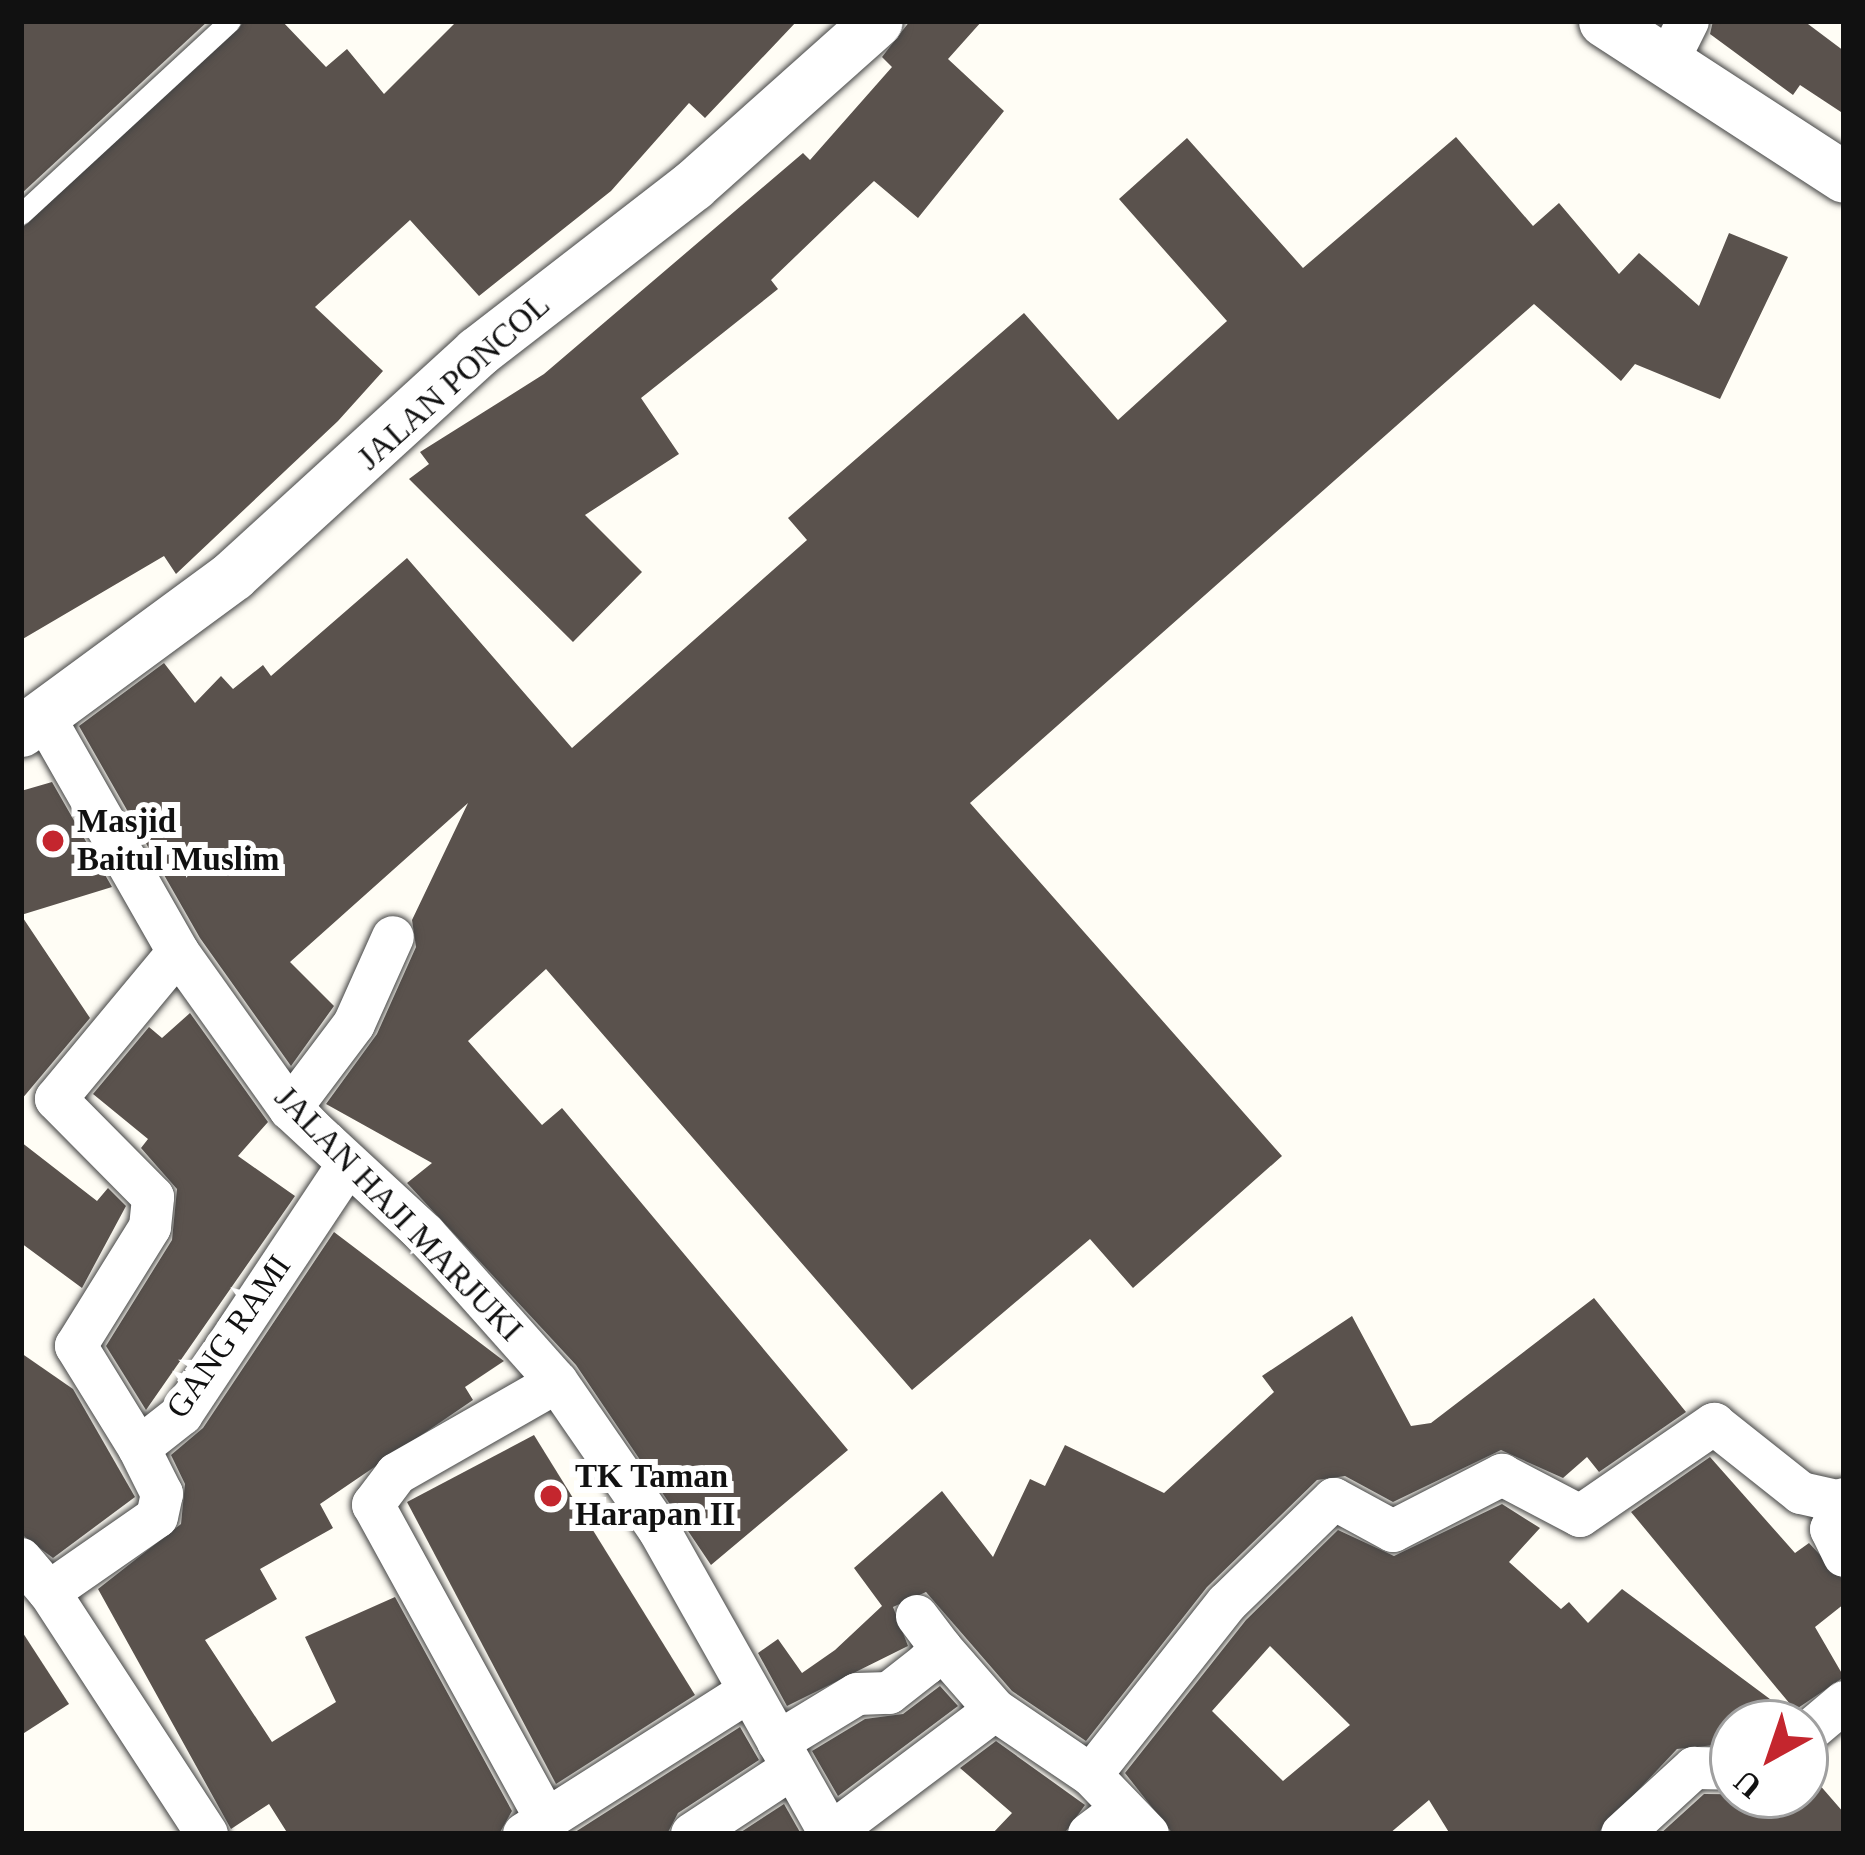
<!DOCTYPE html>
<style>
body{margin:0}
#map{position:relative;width:1865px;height:1855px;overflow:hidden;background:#fffdf5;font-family:"Times New Roman",serif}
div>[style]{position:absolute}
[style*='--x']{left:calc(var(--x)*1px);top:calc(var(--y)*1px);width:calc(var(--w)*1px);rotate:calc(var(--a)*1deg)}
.building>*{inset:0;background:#5a524d}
.roads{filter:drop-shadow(0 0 3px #444) drop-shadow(0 0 3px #444)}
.service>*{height:21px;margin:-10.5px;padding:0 10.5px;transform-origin:10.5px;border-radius:10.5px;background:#fff}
.minor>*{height:42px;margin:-21px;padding:0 21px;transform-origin:21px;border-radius:21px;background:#fff}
.tertiary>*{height:51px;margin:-25.5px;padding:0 25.5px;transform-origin:25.5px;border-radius:25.5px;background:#fff}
.dots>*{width:33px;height:33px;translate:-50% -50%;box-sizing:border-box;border:6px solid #fff;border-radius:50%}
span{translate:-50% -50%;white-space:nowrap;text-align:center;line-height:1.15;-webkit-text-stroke:12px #fff;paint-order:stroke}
.street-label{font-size:33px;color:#111}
.poi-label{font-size:33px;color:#111;font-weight:700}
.left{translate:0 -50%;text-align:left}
.frame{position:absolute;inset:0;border:24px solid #111;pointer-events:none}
.north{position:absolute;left:1709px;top:1699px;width:120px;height:120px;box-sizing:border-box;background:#fff;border:3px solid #a0a0a0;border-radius:50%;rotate:220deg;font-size:33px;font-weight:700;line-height:48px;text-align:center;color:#111}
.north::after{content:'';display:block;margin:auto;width:42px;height:54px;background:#c4262e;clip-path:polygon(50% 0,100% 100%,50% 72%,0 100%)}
</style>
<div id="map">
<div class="building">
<i style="clip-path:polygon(21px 21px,208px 21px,21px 194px)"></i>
<i style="clip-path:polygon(245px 21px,282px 21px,326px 67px,347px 49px,384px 94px,457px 21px,797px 21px,705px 118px,689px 103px,611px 191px,479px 296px,410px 220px,315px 307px,383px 371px,338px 421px,176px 574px,164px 556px,21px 640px,21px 229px)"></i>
<i style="clip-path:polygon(910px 21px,982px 21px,948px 59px,1004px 111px,918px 218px,874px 181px,771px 280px,778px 289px,641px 398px,679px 454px,585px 515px,642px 572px,573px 642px,409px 479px,429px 464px,420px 452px,544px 374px,803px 153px,810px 160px,892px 67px,882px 57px)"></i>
<i style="clip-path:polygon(1713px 21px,1804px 21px,1844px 51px,1844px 114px,1800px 85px,1793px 95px,1710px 34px)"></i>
<i style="clip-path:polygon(1456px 137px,1533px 226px,1559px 203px,1619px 274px,1639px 253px,1699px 306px,1729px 233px,1788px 257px,1720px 399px,1635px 364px,1621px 381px,1534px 304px,970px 803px,1282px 1156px,1133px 1288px,1090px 1239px,912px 1390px,546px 969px,468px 1041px,542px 1125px,562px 1108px,848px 1450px,711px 1565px,576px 1365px,407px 1183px,432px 1163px,326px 1104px,377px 1034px,416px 947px,412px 920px,468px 803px,290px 962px,334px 1006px,291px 1066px,200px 938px,79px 726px,164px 663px,195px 703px,221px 676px,233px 689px,263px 665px,271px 676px,407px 558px,572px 748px,807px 540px,788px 518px,1024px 313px,1118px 420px,1227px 321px,1119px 199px,1187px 138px,1303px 268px)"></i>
<i style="clip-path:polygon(52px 782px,112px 887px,21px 915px,90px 1018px,21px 1100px,21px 791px)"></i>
<i style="clip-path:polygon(190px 1013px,268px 1122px,238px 1156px,295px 1196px,146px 1410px,106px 1346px,172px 1240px,177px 1189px,141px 1148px,148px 1139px,93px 1094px,149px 1027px,162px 1038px)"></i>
<i style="clip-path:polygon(21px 1142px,97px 1201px,108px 1188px,126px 1206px,82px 1288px,21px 1243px)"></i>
<i style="clip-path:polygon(334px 1232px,504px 1361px,465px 1387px,473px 1400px,320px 1504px,333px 1528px,260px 1569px,277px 1599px,205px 1640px,272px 1742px,336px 1702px,305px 1637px,395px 1597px,512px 1811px,499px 1834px,288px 1834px,269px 1804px,231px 1829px,98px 1589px,181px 1524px,185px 1484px,171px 1455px,203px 1428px)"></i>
<i style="clip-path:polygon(1594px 1298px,1686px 1412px,1599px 1472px,1587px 1457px,1563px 1478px,1501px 1450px,1393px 1502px,1345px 1476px,1317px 1480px,1207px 1587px,1086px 1741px,1012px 1691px,926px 1592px,893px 1607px,908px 1646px,787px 1706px,758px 1653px,778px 1639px,802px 1673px,835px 1650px,882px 1606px,854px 1568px,942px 1491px,993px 1557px,1030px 1479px,1045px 1486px,1065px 1445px,1164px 1493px,1274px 1392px,1262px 1376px,1352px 1316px,1411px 1426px,1431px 1423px)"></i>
<i style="clip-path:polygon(21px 1353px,73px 1389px,135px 1497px,53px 1558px,21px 1534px)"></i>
<i style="clip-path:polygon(534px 1435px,695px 1695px,556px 1784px,407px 1502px)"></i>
<i style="clip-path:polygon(1710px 1457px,1795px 1553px,1809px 1543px,1844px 1581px,1844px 1604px,1815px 1627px,1844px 1677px,1795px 1710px,1631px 1512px)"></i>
<i style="clip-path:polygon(evenodd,1502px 1504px,1540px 1528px,1509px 1562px,1561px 1609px,1569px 1602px,1588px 1623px,1622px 1589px,1790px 1714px,1733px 1723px,1733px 1743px,1677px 1749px,1597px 1834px,1450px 1834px,1429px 1800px,1389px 1834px,1173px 1834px,1125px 1773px,1246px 1620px,1338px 1530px,1394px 1556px,1502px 1504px,1270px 1646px,1350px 1725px,1283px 1781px,1212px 1711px,1270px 1646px)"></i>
<i style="clip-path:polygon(21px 1630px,69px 1704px,21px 1735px)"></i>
<i style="clip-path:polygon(940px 1686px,958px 1706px,838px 1796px,812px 1751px,865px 1719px,903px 1714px)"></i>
<i style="clip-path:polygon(740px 1727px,759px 1760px,678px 1813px,667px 1834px,572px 1834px)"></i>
<i style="clip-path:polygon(996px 1741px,1085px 1805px,1064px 1834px,992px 1834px,1012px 1813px,960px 1768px)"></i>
<i style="clip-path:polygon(1805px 1768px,1844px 1813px,1844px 1834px,1660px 1834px,1704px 1794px,1805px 1795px)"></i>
<i style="clip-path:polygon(784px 1804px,801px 1834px,738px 1834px)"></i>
</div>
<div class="roads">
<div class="service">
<i style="--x:21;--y:214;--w:284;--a:-42.7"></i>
</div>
<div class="minor">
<i style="--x:1666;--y:65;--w:49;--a:-63.4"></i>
<i style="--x:43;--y:715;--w:273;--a:60.3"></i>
<i style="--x:178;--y:952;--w:193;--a:54.5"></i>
<i style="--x:290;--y:1109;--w:184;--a:42.8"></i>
<i style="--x:425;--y:1234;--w:198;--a:48.3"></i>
<i style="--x:557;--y:1382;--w:180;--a:55.4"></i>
<i style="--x:659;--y:1530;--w:349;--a:60.6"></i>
<i style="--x:830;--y:1834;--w:206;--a:-36.9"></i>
<i style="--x:995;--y:1710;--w:116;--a:34.1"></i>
<i style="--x:1091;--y:1775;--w:82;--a:46"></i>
<i style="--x:290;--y:1109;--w:106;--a:-53"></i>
<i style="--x:354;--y:1024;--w:95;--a:-65.9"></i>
<i style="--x:139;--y:1448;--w:120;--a:-121.7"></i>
<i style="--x:76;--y:1346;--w:140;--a:-58.1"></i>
<i style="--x:150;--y:1227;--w:30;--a:-84"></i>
<i style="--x:153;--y:1197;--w:138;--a:-134.7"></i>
<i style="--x:56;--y:1099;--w:191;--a:-50.3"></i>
<i style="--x:1844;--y:1499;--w:33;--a:113"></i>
<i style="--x:1831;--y:1529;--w:30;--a:64"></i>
<i style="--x:21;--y:1559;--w:43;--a:49.7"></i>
<i style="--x:941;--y:1648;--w:82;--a:48.9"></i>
<i style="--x:1805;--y:1735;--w:51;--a:-40.2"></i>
<i style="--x:778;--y:1742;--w:92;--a:-31.3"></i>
<i style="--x:857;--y:1694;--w:32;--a:-2"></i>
<i style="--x:889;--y:1693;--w:47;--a:-38.1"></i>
<i style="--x:926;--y:1664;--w:22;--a:-47"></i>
<i style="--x:941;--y:1648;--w:40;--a:-127"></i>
<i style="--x:1091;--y:1775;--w:219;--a:-51.7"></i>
<i style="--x:1227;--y:1603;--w:149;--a:-44.2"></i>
<i style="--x:1334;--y:1499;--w:67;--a:28.5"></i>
<i style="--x:1393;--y:1531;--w:123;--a:-27.2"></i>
<i style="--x:1502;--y:1475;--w:88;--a:27.7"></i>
<i style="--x:1580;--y:1516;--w:163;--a:-34.5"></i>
<i style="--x:1714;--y:1424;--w:111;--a:38.4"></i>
<i style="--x:1801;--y:1493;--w:41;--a:12.7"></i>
<i style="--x:547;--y:1821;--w:361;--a:-118.8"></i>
<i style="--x:373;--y:1505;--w:39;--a:-53"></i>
<i style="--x:396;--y:1474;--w:185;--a:-29.7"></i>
<i style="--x:207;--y:1834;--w:289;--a:-123.1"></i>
<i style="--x:49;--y:1592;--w:131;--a:-34.8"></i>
<i style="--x:157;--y:1517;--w:24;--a:-78"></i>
<i style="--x:162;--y:1494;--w:51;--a:-116.6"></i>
<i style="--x:139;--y:1448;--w:55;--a:-38.3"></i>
<i style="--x:182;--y:1414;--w:298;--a:-56.4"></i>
<i style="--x:524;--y:1834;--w:263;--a:-32.4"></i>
<i style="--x:692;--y:1834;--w:118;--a:-33.3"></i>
<i style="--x:1089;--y:1834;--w:40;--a:-37"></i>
<i style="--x:1622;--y:1834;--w:98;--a:-42.5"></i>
<i style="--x:1694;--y:1768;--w:39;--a:1"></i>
</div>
<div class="tertiary">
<i style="--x:1604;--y:21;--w:286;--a:33"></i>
<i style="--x:21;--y:731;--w:263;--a:-36.3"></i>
<i style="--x:233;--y:575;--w:331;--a:-42.4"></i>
<i style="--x:477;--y:352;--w:273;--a:-37.7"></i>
<i style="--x:693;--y:185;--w:246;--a:-41.7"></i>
</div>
</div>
<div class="dots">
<i style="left:53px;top:841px;background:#c4262e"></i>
<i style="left:551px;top:1496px;background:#c4262e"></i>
</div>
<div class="street-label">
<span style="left:454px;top:382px;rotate:-42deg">JALAN PONCOL</span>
<span style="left:398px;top:1214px;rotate:46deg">JALAN HAJI MARJUKI</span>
<span style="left:229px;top:1337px;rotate:-55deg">GANG RAMI</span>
</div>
<div class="poi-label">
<span class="left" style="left:77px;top:841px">Masjid<br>Baitul Muslim</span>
<span class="left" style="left:575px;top:1496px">TK Taman<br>Harapan II</span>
</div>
<div class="frame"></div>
<div class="north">U</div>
</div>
